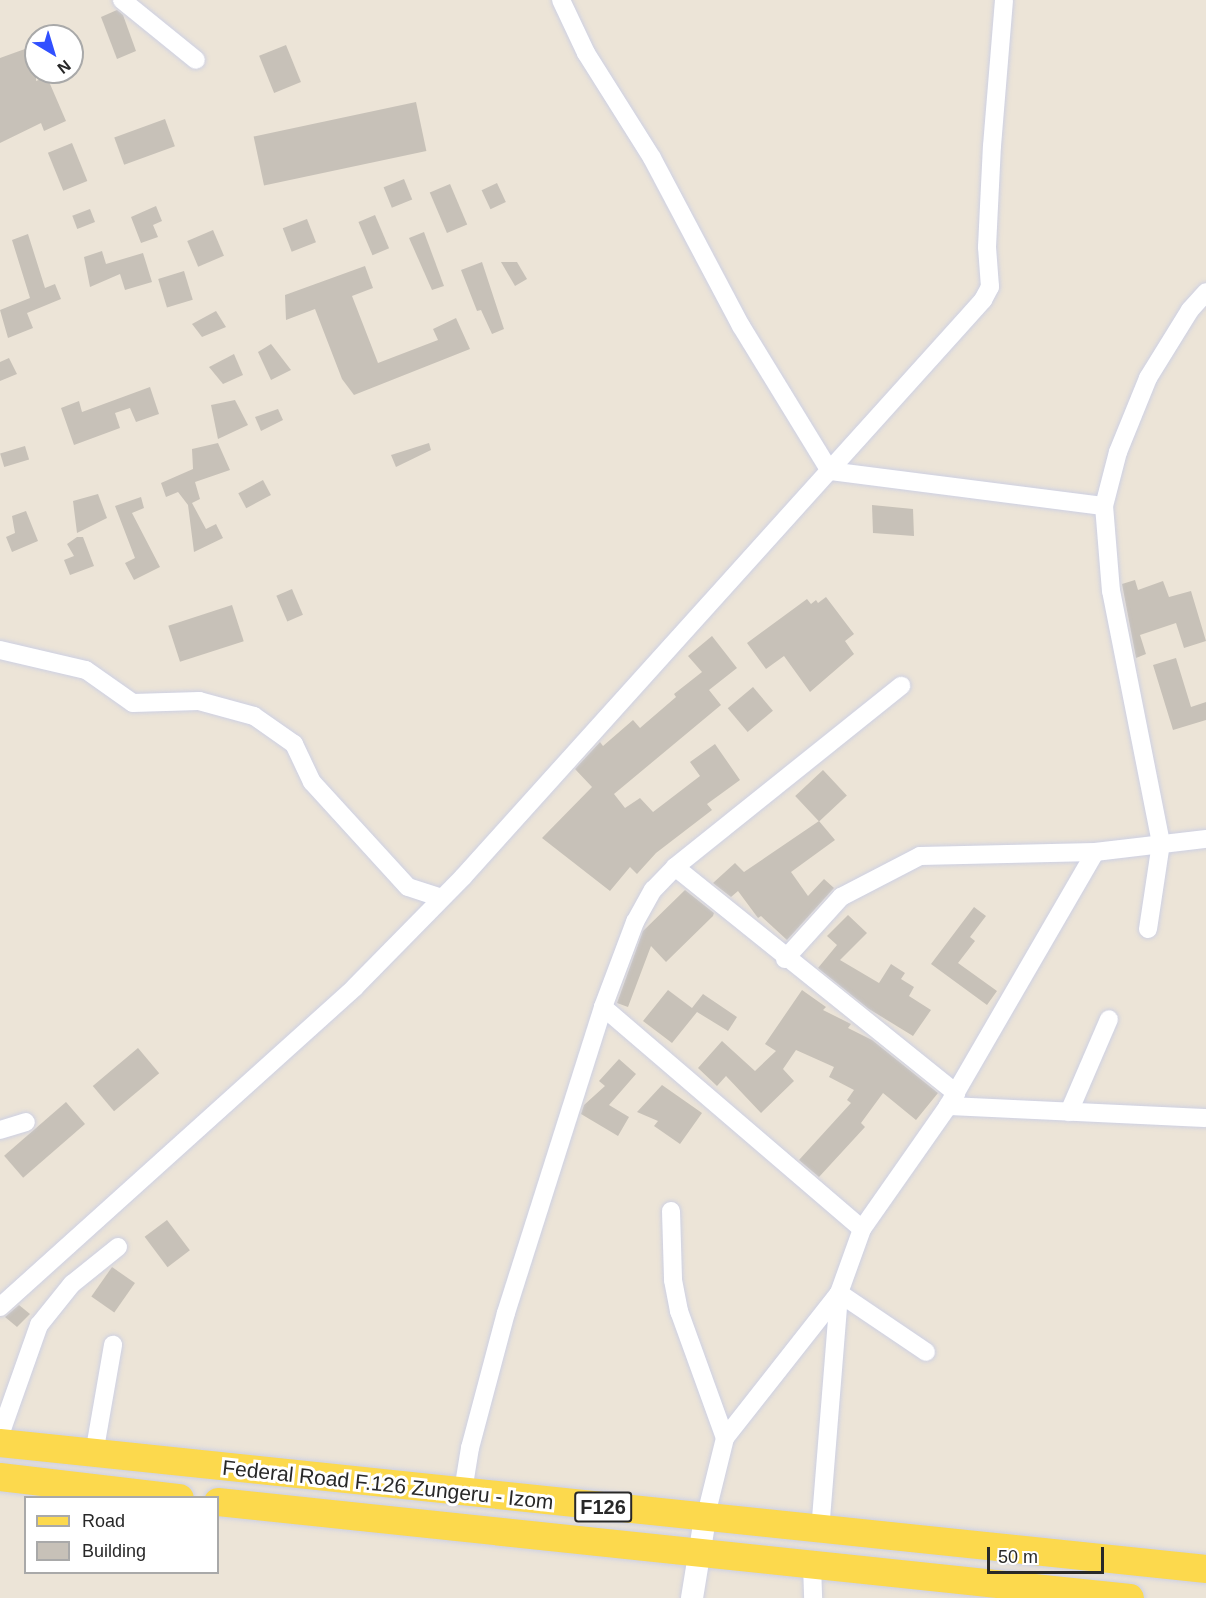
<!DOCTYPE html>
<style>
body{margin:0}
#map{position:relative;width:1206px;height:1598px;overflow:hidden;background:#ece4d7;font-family:Arial,sans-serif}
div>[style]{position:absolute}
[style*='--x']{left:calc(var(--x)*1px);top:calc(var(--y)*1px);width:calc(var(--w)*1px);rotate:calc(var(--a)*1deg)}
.building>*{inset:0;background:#c7c1b8;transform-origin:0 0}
.roads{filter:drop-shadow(0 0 2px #cdd0e3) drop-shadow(0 0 2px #cdd0e3)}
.minor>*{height:18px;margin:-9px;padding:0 9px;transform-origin:9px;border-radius:9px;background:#fff}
.tertiary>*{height:22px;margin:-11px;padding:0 11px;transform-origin:11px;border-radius:11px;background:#fff}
.primary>*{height:28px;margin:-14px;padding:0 14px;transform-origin:14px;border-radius:14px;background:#fcd94d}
span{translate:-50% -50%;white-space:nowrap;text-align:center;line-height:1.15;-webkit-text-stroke:6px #fff;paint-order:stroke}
.shield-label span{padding:2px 4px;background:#fff;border:2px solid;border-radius:4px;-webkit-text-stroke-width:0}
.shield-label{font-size:20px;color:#282828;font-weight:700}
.street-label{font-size:21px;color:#282828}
.legend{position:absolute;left:24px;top:1496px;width:195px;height:78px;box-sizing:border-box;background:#fff;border:2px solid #a9a9a9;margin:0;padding:8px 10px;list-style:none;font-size:18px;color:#282828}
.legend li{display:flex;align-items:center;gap:12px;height:30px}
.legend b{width:30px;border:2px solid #a9a9a9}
.north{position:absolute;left:24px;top:24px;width:60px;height:60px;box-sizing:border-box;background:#fff;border:2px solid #a9a9a9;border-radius:50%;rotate:142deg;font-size:16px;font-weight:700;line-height:24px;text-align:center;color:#282828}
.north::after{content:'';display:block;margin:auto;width:21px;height:27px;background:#3150ff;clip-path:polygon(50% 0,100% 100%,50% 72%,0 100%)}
.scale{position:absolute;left:987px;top:1547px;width:117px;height:27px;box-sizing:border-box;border:3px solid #282828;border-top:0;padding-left:8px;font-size:18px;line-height:21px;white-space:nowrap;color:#282828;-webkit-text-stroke:4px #fff;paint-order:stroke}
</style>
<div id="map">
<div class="building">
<i style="clip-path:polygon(117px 10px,123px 15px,136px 51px,117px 59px,101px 17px)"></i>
<i style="clip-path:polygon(36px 45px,36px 81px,47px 77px,66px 121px,44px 131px,41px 123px,0 143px,0 58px)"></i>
<i style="left:286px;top:45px;width:40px;height:29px;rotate:68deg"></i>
<i style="left:416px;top:102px;width:50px;height:166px;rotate:78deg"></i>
<i style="left:165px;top:119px;width:29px;height:54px;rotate:70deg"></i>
<i style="left:72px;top:143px;width:41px;height:26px;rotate:68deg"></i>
<i style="left:404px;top:179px;width:22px;height:22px;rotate:68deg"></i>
<i style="left:497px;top:183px;width:21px;height:17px;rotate:65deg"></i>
<i style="left:450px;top:184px;width:44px;height:22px;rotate:67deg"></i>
<i style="clip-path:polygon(156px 206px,162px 221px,153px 225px,158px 237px,141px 243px,131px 217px)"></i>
<i style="left:90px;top:209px;width:14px;height:19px;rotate:69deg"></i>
<i style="left:375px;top:215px;width:36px;height:18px;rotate:67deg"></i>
<i style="left:307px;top:219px;width:25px;height:26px;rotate:69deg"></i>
<i style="left:213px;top:230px;width:28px;height:28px;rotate:67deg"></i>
<i style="clip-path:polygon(424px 232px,444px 286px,432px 290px,409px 238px)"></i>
<i style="clip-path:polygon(28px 234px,45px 288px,55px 284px,61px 299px,27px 313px,33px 328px,8px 338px,0 310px,30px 298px,12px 240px)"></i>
<i style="clip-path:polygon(102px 251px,106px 264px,143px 253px,152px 282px,125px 290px,120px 274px,90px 287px,84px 257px)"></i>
<i style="clip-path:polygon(482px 262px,504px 329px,492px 334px,481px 310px,477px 311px,461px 270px)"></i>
<i style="clip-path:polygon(501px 262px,517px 262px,527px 279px,515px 286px)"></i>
<i style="clip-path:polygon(365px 266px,373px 288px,352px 296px,378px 363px,438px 340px,433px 329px,456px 318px,470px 349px,354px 395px,342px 379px,315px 309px,286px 320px,285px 295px)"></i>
<i style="left:184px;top:271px;width:30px;height:27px;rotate:73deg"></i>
<i style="clip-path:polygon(216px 311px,226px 327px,202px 337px,192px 324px)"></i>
<i style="clip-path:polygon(271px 344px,291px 370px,271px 380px,258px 352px)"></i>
<i style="clip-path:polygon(234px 354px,243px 375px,223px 384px,209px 367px)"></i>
<i style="clip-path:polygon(9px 358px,17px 374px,0 381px,0 362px)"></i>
<i style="clip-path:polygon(150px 387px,159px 414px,136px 422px,130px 408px,115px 413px,120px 428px,74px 445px,61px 408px,79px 401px,82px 412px)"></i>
<i style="clip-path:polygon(235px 400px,248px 425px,218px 439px,211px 405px)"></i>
<i style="clip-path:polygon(278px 409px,283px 420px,261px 431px,255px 417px)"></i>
<i style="clip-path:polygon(218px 443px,230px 470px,195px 482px,200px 499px,192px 503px,206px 529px,216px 524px,223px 538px,194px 552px,188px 505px,178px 492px,166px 497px,161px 483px,193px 469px,192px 449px)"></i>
<i style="clip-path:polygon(429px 443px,431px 450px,396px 467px,391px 455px)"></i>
<i style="left:25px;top:446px;width:14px;height:26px;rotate:73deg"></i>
<i style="left:263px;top:480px;width:17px;height:28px;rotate:62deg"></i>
<i style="clip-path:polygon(98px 494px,107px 518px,77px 533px,73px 501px)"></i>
<i style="clip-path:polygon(141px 497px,144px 508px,132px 513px,160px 567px,134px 580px,125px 563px,135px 558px,115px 506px)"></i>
<i style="clip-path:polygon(872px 505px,913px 509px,914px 536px,873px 533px)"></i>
<i style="clip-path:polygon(26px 511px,38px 541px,12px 552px,6px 537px,15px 533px,12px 516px)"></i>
<i style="clip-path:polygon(77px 537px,83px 537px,94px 566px,70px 575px,64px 560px,74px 556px,67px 544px)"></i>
<i style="clip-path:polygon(1135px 580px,1138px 590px,1163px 581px,1169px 597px,1191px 591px,1206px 641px,1184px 648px,1176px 623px,1140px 635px,1146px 654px,1136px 658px,1122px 584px)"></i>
<i style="left:292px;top:589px;width:28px;height:17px;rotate:67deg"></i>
<i style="clip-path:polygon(826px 597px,854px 634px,845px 641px,854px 654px,810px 692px,784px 656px,766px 669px,747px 643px,807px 599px,811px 604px,816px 600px,818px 603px)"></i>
<i style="left:232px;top:605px;width:38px;height:67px;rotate:72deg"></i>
<i style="clip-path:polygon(712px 636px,737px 668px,709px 690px,721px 705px,614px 794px,625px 808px,640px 798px,653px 812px,700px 776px,690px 762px,715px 744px,740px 780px,707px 804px,712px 810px,656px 853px,637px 874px,630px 867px,610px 891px,542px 838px,592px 787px,575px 769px,600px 742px,603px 746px,633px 720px,640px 728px,676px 697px,674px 694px,702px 672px,688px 656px)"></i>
<i style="clip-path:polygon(1176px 658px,1191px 707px,1206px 702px,1206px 720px,1173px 730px,1153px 665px)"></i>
<i style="left:753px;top:687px;width:31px;height:33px;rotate:50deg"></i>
<i style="left:823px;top:770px;width:35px;height:38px;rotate:47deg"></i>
<i style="clip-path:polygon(819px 821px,835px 840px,791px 872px,808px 896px,824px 879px,834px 888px,787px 940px,761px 916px,758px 918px,738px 891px,731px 897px,713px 883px,735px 863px,744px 872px)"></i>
<i style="clip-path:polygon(685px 890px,714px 913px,713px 916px,666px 962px,651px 946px,628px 1007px,617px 1003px,643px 931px)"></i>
<i style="clip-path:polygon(974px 907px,986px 916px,970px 937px,975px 941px,958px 963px,997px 991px,987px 1005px,931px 964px)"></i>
<i style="clip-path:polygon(848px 915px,867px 933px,840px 960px,879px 983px,891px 964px,905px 973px,901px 979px,914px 987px,909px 996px,931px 1010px,913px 1036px,869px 1009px,818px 968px,837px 945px,827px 936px)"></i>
<i style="clip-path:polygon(668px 990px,692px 1008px,703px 994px,737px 1017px,728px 1031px,697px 1012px,672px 1043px,643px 1021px)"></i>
<i style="clip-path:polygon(802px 990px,826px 1007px,823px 1010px,851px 1024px,848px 1028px,872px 1040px,938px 1093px,916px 1120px,883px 1093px,861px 1123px,865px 1127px,819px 1177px,799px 1160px,851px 1103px,847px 1100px,854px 1090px,829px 1077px,834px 1067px,796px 1050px,783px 1069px,794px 1081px,761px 1113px,726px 1076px,717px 1086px,698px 1068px,722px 1041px,755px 1071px,776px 1051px,765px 1044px)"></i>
<i style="left:138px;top:1048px;width:33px;height:59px;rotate:50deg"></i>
<i style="clip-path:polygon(619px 1059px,636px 1074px,609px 1105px,629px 1117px,618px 1136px,581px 1114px,584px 1105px,605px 1086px,599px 1081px)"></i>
<i style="clip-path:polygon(662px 1085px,702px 1113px,680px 1144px,654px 1126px,658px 1121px,637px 1112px)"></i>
<i style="left:66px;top:1102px;width:29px;height:82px;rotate:49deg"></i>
<i style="left:167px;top:1220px;width:38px;height:28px;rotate:53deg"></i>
<i style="left:112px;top:1267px;width:28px;height:36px;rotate:35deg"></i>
<i style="clip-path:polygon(19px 1305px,30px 1314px,17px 1327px,5px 1317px)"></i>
</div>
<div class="roads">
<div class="minor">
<i style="--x:122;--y:0;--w:95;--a:39"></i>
<i style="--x:561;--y:0;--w:59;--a:64.7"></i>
<i style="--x:586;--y:53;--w:124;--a:57.8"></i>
<i style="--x:652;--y:158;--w:190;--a:62.1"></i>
<i style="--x:741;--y:326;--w:170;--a:58.5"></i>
<i style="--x:830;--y:471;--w:276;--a:7.3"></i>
<i style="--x:0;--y:650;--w:88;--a:13.1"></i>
<i style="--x:86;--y:670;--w:57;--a:35.1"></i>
<i style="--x:133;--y:703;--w:66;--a:-1.7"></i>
<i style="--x:199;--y:701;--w:57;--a:15.3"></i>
<i style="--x:254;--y:716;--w:49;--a:35"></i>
<i style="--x:294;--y:744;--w:42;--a:64.7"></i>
<i style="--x:312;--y:782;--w:142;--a:47.6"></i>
<i style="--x:408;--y:887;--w:35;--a:18"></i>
<i style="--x:675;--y:867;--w:361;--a:38.8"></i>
<i style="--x:1148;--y:929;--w:87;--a:-81.4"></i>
<i style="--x:1161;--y:843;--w:257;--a:-101.2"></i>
<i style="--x:1111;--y:591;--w:85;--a:-94.7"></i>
<i style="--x:1104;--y:506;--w:56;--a:-75.5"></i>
<i style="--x:1118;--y:452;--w:80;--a:-67.9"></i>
<i style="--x:1148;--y:378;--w:80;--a:-58.3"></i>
<i style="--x:1190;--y:310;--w:24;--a:-48"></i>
<i style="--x:785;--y:959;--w:84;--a:-47.9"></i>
<i style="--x:841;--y:897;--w:89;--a:-27.4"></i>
<i style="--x:920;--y:856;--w:175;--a:-1.3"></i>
<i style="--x:1095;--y:852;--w:112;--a:-6.7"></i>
<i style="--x:603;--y:1007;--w:341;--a:40.6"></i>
<i style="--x:948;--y:1106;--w:258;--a:2.7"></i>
<i style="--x:1069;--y:1112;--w:101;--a:-66.7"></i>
<i style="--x:0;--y:1130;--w:27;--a:-17"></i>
<i style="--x:671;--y:1211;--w:69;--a:88.3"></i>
<i style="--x:673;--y:1280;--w:32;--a:79"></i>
<i style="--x:679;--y:1311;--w:135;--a:70.1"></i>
<i style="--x:0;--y:1307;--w:478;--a:-42"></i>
<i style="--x:355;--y:987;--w:154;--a:-45.5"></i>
<i style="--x:463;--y:877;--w:777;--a:-47.97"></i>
<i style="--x:983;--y:300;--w:15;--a:-62"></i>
<i style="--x:990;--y:287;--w:40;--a:-94.3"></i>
<i style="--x:987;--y:247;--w:101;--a:-87.2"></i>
<i style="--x:992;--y:146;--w:146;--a:-85.3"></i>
<i style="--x:0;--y:1435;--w:117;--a:-70.5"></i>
<i style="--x:39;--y:1325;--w:53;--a:-51.2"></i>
<i style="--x:72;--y:1284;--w:59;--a:-38.8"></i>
<i style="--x:94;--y:1454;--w:111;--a:-80.1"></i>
<i style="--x:463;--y:1491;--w:44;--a:-80.8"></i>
<i style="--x:470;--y:1448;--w:140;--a:-75.1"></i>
<i style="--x:506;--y:1313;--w:321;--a:-72.4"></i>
<i style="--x:603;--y:1007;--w:91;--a:-69.4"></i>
<i style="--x:635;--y:922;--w:37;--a:-61"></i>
<i style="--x:653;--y:890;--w:32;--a:-46"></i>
<i style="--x:675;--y:867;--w:290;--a:-38.7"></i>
<i style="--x:705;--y:1519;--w:83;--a:-76.1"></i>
<i style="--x:725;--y:1438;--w:184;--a:-51.8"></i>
<i style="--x:839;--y:1293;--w:68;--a:-70.2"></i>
<i style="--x:862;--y:1229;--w:150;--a:-55"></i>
<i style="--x:948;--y:1106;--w:293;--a:-59.9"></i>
<i style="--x:820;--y:1531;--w:239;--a:-85.4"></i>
<i style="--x:839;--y:1293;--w:105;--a:34.1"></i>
<i style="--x:812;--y:1565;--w:33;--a:88"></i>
</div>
<div class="tertiary">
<i style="--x:692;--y:1598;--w:80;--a:-80.7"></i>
</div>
<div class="primary">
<i style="--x:0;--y:1443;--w:1213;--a:5.96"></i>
<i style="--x:0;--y:1477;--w:181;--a:6.7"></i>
<i style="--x:218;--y:1502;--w:917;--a:6.01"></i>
</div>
</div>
<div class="shield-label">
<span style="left:603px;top:1507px">F126</span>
</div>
<div class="street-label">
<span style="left:388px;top:1485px;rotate:6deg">Federal Road F.126 Zungeru - Izom</span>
</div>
<ul class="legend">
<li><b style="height:8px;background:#fcd94d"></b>Road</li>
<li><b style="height:16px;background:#c7c1b8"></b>Building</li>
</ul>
<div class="north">N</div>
<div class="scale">50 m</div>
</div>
